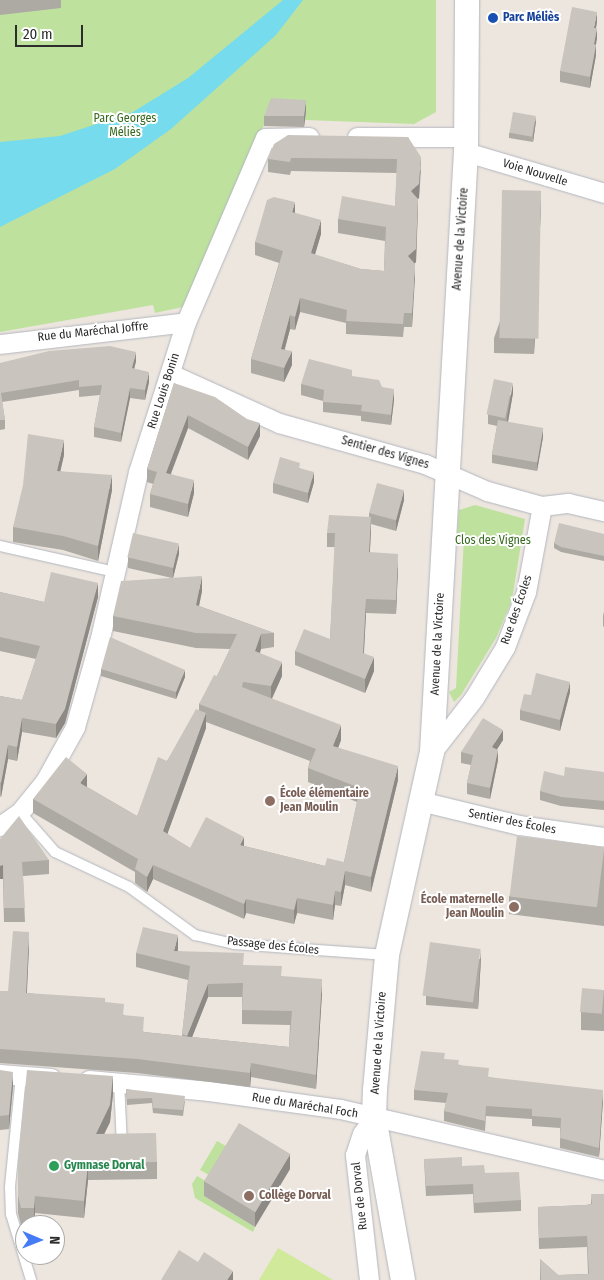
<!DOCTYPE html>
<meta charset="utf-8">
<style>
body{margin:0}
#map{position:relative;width:604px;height:1280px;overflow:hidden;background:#ede6df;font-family:"Fira Sans Condensed",sans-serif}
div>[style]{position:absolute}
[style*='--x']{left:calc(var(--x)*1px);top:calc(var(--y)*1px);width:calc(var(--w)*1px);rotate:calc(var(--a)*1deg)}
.green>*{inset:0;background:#bee29e}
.pitch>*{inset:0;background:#d1e99a}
.water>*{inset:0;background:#76dbec}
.roads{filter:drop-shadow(0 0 1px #b3b6bf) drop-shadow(0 0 1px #b3b6bf)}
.service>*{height:10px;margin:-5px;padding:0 5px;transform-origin:5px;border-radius:5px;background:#fff}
.minor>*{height:19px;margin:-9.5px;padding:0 9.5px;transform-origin:9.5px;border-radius:9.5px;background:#fff}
.tertiary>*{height:24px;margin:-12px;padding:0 12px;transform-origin:12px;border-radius:12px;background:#fff}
.wall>*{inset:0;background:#ada9a3}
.shaded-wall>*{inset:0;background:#8d8985;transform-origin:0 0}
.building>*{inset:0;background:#c9c4be;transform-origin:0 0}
.dots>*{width:14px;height:14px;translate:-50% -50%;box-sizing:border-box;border:2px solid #fff;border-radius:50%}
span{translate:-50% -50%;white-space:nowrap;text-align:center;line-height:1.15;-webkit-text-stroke:4px #fff;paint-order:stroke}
.transit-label{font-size:12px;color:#164399;font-weight:700}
.left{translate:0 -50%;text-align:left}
.park-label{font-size:12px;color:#36691d}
.street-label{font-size:12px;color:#2c2c2c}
.education-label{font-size:12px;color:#785e54;font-weight:700}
.right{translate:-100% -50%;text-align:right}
.leisure-label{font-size:12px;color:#27864d;font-weight:700}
.north{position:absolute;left:15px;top:1215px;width:50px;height:50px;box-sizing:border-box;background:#fff;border:1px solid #ababab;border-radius:50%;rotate:91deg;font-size:14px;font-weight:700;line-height:20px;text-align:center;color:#2c2c2c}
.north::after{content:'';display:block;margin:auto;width:18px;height:22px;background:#457cf5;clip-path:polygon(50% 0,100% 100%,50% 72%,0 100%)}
.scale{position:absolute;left:15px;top:25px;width:68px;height:22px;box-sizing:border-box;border:2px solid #2c2c2c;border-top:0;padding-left:6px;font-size:15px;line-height:18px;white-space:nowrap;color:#2c2c2c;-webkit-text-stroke:4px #fff;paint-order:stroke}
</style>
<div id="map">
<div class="green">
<i style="clip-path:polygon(0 0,436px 0,436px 112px,414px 124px,305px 120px,306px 111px,271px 109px,183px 307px,155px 313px,153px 305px,0 332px)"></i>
<i style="clip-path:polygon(475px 505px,525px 519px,512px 600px,496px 638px,461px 695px,454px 702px,449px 692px,456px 688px,464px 537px,457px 535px,459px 510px)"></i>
<i style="clip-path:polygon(217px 1141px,226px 1146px,214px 1178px,200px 1170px)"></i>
<i style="clip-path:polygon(197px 1176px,211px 1184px,204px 1196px,255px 1227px,253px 1232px,195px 1198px,192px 1184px)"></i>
</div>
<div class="pitch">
<i style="clip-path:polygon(278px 1248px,333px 1280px,259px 1280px)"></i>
</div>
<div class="water">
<i style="clip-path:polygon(283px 0,303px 0,276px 35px,171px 129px,115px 169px,0 227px,0 142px,60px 136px,133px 112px,188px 78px)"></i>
</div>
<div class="roads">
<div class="service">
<i style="--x:0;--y:546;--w:118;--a:12.7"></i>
<i style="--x:20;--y:812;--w:53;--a:48.8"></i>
<i style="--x:55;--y:852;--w:82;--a:25.3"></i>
<i style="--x:129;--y:887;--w:82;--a:36"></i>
<i style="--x:195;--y:935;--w:40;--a:13"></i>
<i style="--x:234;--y:944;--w:153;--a:4.1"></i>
<i style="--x:21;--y:1076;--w:112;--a:95.7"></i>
<i style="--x:10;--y:1187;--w:27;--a:88"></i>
<i style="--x:11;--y:1214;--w:69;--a:73.1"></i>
<i style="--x:119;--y:1082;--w:63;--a:87.3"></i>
</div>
<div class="minor">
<i style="--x:357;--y:137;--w:108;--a:0"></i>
<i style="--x:466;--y:152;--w:144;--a:16.5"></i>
<i style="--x:0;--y:344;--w:187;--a:-6.7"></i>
<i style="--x:171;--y:374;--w:119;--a:24.4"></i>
<i style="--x:279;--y:423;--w:152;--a:15.7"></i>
<i style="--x:425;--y:464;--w:68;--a:23.5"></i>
<i style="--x:487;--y:491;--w:57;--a:15.3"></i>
<i style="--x:542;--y:506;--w:26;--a:-7"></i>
<i style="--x:568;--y:503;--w:37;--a:13"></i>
<i style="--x:432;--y:752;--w:68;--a:-52.1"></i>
<i style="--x:474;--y:698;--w:60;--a:-58.7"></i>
<i style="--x:505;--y:647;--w:59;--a:-69.1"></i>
<i style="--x:526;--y:592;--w:87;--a:-79.5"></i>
<i style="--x:420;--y:801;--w:102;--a:13.6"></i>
<i style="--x:519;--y:825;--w:86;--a:8"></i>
<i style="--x:0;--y:826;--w:24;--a:-35"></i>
<i style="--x:20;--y:812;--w:40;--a:-51"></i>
<i style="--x:45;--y:781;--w:62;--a:-60.9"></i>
<i style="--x:75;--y:727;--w:92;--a:-74.3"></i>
<i style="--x:100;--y:638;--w:170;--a:-77.1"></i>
<i style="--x:138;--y:472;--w:157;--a:-72.3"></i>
<i style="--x:186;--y:322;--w:200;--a:-66.8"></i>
<i style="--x:265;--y:138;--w:44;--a:-1.3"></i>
<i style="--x:0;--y:1074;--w:51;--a:4.5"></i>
<i style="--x:89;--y:1080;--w:121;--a:5.2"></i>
<i style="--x:209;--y:1091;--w:132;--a:7.8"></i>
<i style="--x:340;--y:1109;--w:271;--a:13"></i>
<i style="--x:369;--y:1280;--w:126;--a:-96.4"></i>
<i style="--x:355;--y:1155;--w:22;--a:-72"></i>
<i style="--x:362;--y:1134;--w:21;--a:-55"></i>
</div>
<div class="tertiary">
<i style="--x:403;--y:1280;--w:166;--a:-100.1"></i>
<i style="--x:374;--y:1117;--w:27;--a:-88"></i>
<i style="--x:375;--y:1090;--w:136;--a:-84.9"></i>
<i style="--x:387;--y:955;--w:208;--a:-77.5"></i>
<i style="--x:432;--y:752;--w:601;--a:-86.76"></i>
<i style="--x:466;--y:152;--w:152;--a:-89.6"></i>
</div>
</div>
<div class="wall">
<i style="clip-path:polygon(0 0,61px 0,61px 8px,0 15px)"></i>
<i style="clip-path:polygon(597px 22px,596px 28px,596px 55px,590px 88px,560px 82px,560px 71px)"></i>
<i style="clip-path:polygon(306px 111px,304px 127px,264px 126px,264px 116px)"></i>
<i style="clip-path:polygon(536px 121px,533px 142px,509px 138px,509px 133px)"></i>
<i style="clip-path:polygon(408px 137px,421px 171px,419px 198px,418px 199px,418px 213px,416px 262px,414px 264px,412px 327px,404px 327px,403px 337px,346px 334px,346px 323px,300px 312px,295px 330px,290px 329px,285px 349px,292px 365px,284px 382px,251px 373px,251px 359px,279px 263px,255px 255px,255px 242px,295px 213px,321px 234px,315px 255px,361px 269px,384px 271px,385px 241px,338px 233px,338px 219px,395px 206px,397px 173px,291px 171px,290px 175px,268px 172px,268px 159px)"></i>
<i style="clip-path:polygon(541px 206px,534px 354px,494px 353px,494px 338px)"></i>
<i style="clip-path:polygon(136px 361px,134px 369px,149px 382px,145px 400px,130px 398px,121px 442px,94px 437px,94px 427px,100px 395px,79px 397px,79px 390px,2px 402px,5px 420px,5px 429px,0 430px,0 363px)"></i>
<i style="clip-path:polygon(352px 377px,382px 387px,394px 400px,391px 425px,361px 421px,361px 416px,323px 412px,323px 401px,301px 395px,301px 384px)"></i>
<i style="clip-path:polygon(174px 383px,260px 436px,248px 460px,188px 428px,171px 474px,194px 493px,188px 517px,150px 507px,150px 494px,153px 484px,147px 482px,147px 469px)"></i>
<i style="clip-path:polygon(513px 393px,508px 422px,543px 437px,537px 471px,492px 463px,492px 454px,497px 426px,488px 424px,488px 414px)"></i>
<i style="clip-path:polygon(64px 455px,60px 471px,112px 490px,98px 561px,63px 550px,13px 542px,13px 527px)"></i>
<i style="clip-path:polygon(300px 468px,314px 482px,308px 503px,273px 493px,273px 483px)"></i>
<i style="clip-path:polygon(404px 500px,396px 531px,371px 524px,370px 552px,398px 568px,396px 614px,366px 613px,364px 653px,374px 671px,365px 693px,295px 665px,295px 651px,330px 639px,335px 547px,327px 547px,327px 533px,369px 517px,369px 513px)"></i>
<i style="clip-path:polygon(604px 534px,604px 561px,561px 552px,554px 548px,554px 543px)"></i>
<i style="clip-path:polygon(evenodd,179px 554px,173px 578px,202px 591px,199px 606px,274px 633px,274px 647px,261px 649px,260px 653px,282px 676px,272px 699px,341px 740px,338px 748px,398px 780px,371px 892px,345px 885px,341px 906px,335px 905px,333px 920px,297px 913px,294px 924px,246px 913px,244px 919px,153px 879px,147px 892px,135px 883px,135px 872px,33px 813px,33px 799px,87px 787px,137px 816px,167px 761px,199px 710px,199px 704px,217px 676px,230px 649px,196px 648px,113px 631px,113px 616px,172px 578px,128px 568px,128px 557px,179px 554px,206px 722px,310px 761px,308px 768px,308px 782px,357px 802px,344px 862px,325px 866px,244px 846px,190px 848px,167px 834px,206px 728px,206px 722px)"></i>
<i style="clip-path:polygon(0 592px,44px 602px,98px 597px,65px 723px,56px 738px,22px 732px,17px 761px,8px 759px,1px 797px,0 796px,0 804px,0 696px,22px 700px,36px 659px,0 651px)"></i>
<i style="clip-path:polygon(604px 611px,604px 627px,603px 626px,603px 616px)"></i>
<i style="clip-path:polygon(101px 669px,185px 677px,176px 699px,101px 676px)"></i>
<i style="clip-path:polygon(570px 692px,560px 731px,520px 720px,520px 710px,531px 695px)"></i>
<i style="clip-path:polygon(503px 740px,497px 749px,498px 760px,490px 799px,467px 794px,467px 783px,471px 765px,461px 763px,461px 752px)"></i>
<i style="clip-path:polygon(604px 772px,604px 810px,561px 806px,540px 800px,540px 791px,564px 776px)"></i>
<i style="clip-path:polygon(0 839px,49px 860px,49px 874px,23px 876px,25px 922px,4px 922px,3px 879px)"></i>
<i style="clip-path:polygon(604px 847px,604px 926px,509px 914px,509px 896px)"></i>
<i style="clip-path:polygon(evenodd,29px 946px,27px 993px,105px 1002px,124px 1015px,144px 1032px,182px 1036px,188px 980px,136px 967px,136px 953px,178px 949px,178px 951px,244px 965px,282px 976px,322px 993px,316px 1089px,251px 1077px,250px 1087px,137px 1073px,0 1063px,0 991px,8px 991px,29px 946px,208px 997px,242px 997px,242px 1024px,290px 1025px,289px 1047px,192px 1037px,208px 997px)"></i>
<i style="clip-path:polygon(481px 958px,478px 1009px,426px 1005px,426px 996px)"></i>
<i style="clip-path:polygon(604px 990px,604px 1031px,581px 1030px,581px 1012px)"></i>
<i style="clip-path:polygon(445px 1059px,489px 1077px,603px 1100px,599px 1157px,560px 1148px,560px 1128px,532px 1126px,532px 1119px,486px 1116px,485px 1131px,444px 1121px,444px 1111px,446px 1103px,414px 1100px,414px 1090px)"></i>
<i style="clip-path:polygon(0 1070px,13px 1086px,9px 1129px,0 1130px)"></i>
<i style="clip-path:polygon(126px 1089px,185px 1101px,183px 1116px,153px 1113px,152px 1103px,127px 1105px)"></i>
<i style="clip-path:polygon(113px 1094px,110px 1122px,104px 1134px,157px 1162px,157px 1179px,88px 1180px,84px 1218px,35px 1213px,34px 1225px,21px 1225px,18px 1213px,18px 1161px)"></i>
<i style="clip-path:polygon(424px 1159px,462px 1166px,485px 1173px,521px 1200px,521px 1211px,474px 1213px,473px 1194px,426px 1196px)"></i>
<i style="clip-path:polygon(290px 1169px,255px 1227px,204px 1196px,204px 1181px)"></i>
<i style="clip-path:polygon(591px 1194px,604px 1280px,540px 1280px,540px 1259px,558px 1275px,588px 1274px,587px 1247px,539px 1249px,538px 1207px,586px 1205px,591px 1204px)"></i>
</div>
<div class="shaded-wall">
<i style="clip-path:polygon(597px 12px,597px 22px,594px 38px,594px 28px)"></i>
<i style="clip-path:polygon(597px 28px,597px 39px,594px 55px,594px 44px)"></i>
<i style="clip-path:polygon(596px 45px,596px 55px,590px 88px,590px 77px)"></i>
<i style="clip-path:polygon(306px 100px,306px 111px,304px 127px,304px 116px)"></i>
<i style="clip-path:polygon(536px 116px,536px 121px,533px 142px,533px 137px)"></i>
<i style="clip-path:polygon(421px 157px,419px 198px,411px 205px,411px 191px)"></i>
<i style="clip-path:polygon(541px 191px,541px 206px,534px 354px,534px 340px)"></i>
<i style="clip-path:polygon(418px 199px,416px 262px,408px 270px,408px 256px)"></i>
<i style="clip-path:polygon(295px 202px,295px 216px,292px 212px)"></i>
<i style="clip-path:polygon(321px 220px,321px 234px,311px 267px,311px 253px)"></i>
<i style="clip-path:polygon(415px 264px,415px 278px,412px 327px,412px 313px)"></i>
<i style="clip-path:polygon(300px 298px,300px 312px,295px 330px,295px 317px)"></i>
<i style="clip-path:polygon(290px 315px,290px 329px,281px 362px,281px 349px)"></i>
<i style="clip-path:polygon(292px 351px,292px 365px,284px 382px,284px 368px)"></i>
<i style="clip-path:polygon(136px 352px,136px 361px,132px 378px,132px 368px)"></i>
<i style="clip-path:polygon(149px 372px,149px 382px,145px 400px,145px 390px)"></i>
<i style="clip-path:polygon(513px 383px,513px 393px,507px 427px,507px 417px)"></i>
<i style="clip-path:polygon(130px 388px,130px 398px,121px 442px,121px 433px)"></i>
<i style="clip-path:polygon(394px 389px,394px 400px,391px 425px,391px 415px)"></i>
<i style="clip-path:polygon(188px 415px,188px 428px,166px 486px,166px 473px)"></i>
<i style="clip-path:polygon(260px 423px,260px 436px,248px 460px,248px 447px)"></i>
<i style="clip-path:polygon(543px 428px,543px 437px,537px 471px,537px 462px)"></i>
<i style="clip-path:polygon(64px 440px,64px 455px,57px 486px,57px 471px)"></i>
<i style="clip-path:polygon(314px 472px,314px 482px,308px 503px,308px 493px)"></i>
<i style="clip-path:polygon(112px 475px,112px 490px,98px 561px,98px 546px)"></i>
<i style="clip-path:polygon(194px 480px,194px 493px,188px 517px,188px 504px)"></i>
<i style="clip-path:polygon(404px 490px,404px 500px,396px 531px,396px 520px)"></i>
<i style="clip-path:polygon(371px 517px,371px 531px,369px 566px,369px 552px)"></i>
<i style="clip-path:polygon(179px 544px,179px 554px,173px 578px,173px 568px)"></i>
<i style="clip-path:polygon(398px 554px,398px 568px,396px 614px,396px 600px)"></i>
<i style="clip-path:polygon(202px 576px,202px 591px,196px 620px,196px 605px)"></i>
<i style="clip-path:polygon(98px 583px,98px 597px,65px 723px,56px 738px,56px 724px)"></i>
<i style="clip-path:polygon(366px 599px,366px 613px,363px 667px,363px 653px)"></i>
<i style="clip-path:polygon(261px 634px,261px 649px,255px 665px,255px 651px)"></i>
<i style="clip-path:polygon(374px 657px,374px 671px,365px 693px,365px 679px)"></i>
<i style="clip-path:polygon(282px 662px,282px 676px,271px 700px,271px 686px)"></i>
<i style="clip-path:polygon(185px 670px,185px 677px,176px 699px,176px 692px)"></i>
<i style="clip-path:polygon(570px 682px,570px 692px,560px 731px,560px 720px)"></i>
<i style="clip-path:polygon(206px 713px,206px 728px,163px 846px,163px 831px)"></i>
<i style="clip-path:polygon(22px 718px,22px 732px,17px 761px,17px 747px)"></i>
<i style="clip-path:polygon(341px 725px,341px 740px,333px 761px,333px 746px)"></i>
<i style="clip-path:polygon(503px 730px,503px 740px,492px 757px,492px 747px)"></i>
<i style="clip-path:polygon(8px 745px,8px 759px,1px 797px,1px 783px)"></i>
<i style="clip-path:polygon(498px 750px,498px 760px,490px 799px,490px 788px)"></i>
<i style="clip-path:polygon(398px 766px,398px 780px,371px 892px,371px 877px)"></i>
<i style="clip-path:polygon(87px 774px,87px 789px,80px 783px)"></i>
<i style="clip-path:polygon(244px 837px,244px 852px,240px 845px)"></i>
<i style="left:3px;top:865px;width:14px;height:3px;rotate:90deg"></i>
<i style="clip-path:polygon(153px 865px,153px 879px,147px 892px,147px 877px)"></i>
<i style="clip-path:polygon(345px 871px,345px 885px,341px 906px,341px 892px)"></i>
<i style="clip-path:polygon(335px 891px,335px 905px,333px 920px,333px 905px)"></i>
<i style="clip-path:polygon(297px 898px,297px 913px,294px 924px,294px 910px)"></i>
<i style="clip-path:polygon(246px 899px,246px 913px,244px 919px,244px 904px)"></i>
<i style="clip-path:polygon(29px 932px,29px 946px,26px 1007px,26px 993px)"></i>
<i style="clip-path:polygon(178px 935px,178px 949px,175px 962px,174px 951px)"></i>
<i style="clip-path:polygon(481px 949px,481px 958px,478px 1009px,478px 999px)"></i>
<i style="clip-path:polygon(322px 979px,322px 993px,316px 1089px,316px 1075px)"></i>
<i style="clip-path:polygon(208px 984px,208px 997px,187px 1050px,187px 1036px)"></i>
<i style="clip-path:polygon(251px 1063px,251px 1077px,250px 1087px,250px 1073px)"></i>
<i style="clip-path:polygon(13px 1072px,13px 1086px,9px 1129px,9px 1115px)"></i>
<i style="clip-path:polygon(113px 1076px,113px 1094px,110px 1122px,96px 1151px,96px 1134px)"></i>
<i style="clip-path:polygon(603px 1090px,603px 1100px,599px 1157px,599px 1148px)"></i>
<i style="clip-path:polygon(290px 1154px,290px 1169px,255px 1227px,255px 1212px)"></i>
<i style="clip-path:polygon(88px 1163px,88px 1180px,84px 1218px,84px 1201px)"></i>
<i style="clip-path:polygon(35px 1196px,35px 1213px,34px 1225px,34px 1208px)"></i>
<i style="clip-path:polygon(233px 1271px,233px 1280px,227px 1280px)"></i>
</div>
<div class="building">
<i style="clip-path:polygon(572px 7px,597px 12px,594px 28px,597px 28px,594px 44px,596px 45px,590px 77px,560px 71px)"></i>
<i style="clip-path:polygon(271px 98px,306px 100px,304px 116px,264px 116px)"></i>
<i style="left:513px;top:112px;width:23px;height:21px;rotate:10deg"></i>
<i style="clip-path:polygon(288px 135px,408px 137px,421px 157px,419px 184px,411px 191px,418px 199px,416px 249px,408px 256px,415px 264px,412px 313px,404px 313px,403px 324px,346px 321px,347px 310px,300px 298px,295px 317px,290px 315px,281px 349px,292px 351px,284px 368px,251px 359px,283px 251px,255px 242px,267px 200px,274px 197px,295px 202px,292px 212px,321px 220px,311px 253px,361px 269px,384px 271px,386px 227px,338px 219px,342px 196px,395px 206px,397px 159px,291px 158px,290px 162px,268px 159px,274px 144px)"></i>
<i style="left:502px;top:190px;width:39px;height:148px;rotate:1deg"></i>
<i style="clip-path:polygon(110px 346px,136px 352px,132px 368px,149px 372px,145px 390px,130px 388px,121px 433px,94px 427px,102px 385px,79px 387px,79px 380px,1px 393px,5px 420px,0 420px,0 363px,49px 351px)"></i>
<i style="clip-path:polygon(309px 359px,352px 370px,352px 376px,379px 380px,382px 387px,394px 389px,391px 415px,361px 411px,362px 405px,323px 402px,324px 390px,301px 384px)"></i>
<i style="left:494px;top:379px;width:19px;height:36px;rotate:12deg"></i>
<i style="clip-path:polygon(174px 383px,215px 397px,247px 419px,260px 423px,248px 447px,188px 415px,166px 473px,194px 480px,188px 504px,150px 494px,157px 472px,147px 469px)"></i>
<i style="left:498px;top:420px;width:46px;height:35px;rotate:10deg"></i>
<i style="clip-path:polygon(28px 434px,64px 440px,57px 471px,112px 475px,98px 546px,63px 536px,13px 527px,23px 485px)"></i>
<i style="clip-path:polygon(280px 457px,300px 463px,299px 468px,314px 472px,308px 493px,273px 483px)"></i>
<i style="left:377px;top:483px;width:28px;height:31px;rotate:15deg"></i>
<i style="clip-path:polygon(329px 515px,371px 517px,369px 552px,398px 554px,396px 600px,366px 599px,363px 653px,374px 657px,365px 679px,295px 651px,304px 629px,330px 639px,335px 533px,327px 533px)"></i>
<i style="clip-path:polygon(559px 523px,604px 534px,604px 556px,561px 547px,554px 543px)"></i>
<i style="left:133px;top:533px;width:47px;height:25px;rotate:13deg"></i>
<i style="clip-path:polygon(51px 572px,98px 583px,65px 709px,56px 724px,22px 718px,17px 747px,8px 745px,1px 783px,0 782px,0 696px,22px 700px,40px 646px,0 637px,0 592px,44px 602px)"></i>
<i style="clip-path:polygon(202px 576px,196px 605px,274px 633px,261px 634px,255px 651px,282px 662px,271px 686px,243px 682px,242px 687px,341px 725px,333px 746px,398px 766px,371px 877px,345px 871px,341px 892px,335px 891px,333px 905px,297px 898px,294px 910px,246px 899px,244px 904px,153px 865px,147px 877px,135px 869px,138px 859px,33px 799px,66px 757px,87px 774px,80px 783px,137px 816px,158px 757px,167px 761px,196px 709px,206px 713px,163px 831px,190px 848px,206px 817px,244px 837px,240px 845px,325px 866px,327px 858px,344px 862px,360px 788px,308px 768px,316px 749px,199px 704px,214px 675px,217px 676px,237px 634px,196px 633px,113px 616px,121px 581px)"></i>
<i style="clip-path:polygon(110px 637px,185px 670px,176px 692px,101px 669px)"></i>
<i style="clip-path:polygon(536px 673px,570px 682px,560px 720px,520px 710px,524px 694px,531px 695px)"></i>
<i style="clip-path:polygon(483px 718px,503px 730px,492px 747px,498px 750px,490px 788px,467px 783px,473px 755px,461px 752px)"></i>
<i style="clip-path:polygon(565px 767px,604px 772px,604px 801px,561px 797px,540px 791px,544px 771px,564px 776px)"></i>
<i style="clip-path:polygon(19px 816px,49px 860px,22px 862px,25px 908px,4px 908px,3px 865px,0 866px,0 839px)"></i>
<i style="left:517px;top:836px;width:88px;height:61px;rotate:7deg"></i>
<i style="clip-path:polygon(143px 927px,178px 935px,174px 951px,244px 953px,243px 965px,282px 966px,281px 976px,322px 979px,316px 1075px,251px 1063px,250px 1073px,137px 1059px,0 1049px,0 991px,8px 991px,13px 931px,29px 932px,26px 993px,105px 998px,105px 1002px,124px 1004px,123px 1015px,144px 1017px,143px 1032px,289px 1047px,292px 1011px,242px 1010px,243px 983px,208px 984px,187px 1036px,182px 1034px,190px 966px,136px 953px)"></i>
<i style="left:430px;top:942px;width:51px;height:54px;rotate:8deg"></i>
<i style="left:582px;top:988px;width:22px;height:24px;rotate:5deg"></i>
<i style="clip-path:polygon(421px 1051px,445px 1053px,444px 1059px,459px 1060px,458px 1065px,489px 1068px,488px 1077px,603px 1090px,599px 1148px,560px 1138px,561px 1118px,532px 1116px,532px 1109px,486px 1106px,485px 1121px,444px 1111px,448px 1093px,414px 1090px)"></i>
<i style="clip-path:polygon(0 1070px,13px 1072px,9px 1115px,0 1116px)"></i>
<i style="clip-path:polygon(27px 1070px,113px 1076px,110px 1105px,96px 1134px,156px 1133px,157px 1162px,88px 1163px,84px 1201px,35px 1196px,34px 1208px,21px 1208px,18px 1196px,18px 1161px)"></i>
<i style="clip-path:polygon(126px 1089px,185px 1096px,183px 1110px,153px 1108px,152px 1098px,127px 1099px)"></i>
<i style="left:239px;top:1123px;width:60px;height:68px;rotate:31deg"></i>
<i style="clip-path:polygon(462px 1157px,462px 1166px,484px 1165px,485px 1173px,519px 1172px,521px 1200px,474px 1203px,473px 1184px,426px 1186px,424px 1159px)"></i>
<i style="clip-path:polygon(591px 1194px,604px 1194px,604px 1280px,541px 1280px,540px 1259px,558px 1275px,589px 1274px,587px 1236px,539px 1238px,538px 1207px,586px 1205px,592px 1204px)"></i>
<i style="clip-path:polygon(179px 1250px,198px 1262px,204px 1252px,233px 1271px,227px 1280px,161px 1280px)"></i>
</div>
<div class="dots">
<i style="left:493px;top:18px;background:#1a4fb4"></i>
<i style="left:270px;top:801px;background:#8d6e63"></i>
<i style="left:514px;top:907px;background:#8d6e63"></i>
<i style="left:54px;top:1166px;background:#2e9e5b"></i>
<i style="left:249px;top:1196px;background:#8d6e63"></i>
</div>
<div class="transit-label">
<span class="left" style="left:503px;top:18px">Parc Méliès</span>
</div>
<div class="park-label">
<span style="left:125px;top:126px">Parc Georges<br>Méliès</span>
<span style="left:493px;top:541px">Clos des Vignes</span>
</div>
<div class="street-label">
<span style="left:535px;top:173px;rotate:17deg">Voie Nouvelle</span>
<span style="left:461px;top:239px;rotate:-86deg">Avenue de la Victoire</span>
<span style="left:93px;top:332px;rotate:-6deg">Rue du Maréchal Joffre</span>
<span style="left:164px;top:391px;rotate:-72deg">Rue Louis Bonin</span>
<span style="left:385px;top:453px;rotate:16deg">Sentier des Vignes</span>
<span style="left:517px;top:610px;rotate:-71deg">Rue des Écoles</span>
<span style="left:438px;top:644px;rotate:-87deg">Avenue de la Victoire</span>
<span style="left:512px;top:822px;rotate:11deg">Sentier des Écoles</span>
<span style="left:273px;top:946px;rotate:6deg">Passage des Écoles</span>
<span style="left:379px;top:1043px;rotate:-86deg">Avenue de la Victoire</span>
<span style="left:305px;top:1106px;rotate:9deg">Rue du Maréchal Foch</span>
<span style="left:360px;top:1196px;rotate:-96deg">Rue de Dorval</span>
</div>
<div class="education-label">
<span class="left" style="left:280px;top:801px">École élémentaire<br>Jean Moulin</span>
<span class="right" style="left:504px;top:907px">École maternelle<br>Jean Moulin</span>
<span class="left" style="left:259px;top:1196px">Collège Dorval</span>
</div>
<div class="leisure-label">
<span class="left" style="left:64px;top:1166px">Gymnase Dorval</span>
</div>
<div class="north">N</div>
<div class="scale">20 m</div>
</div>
